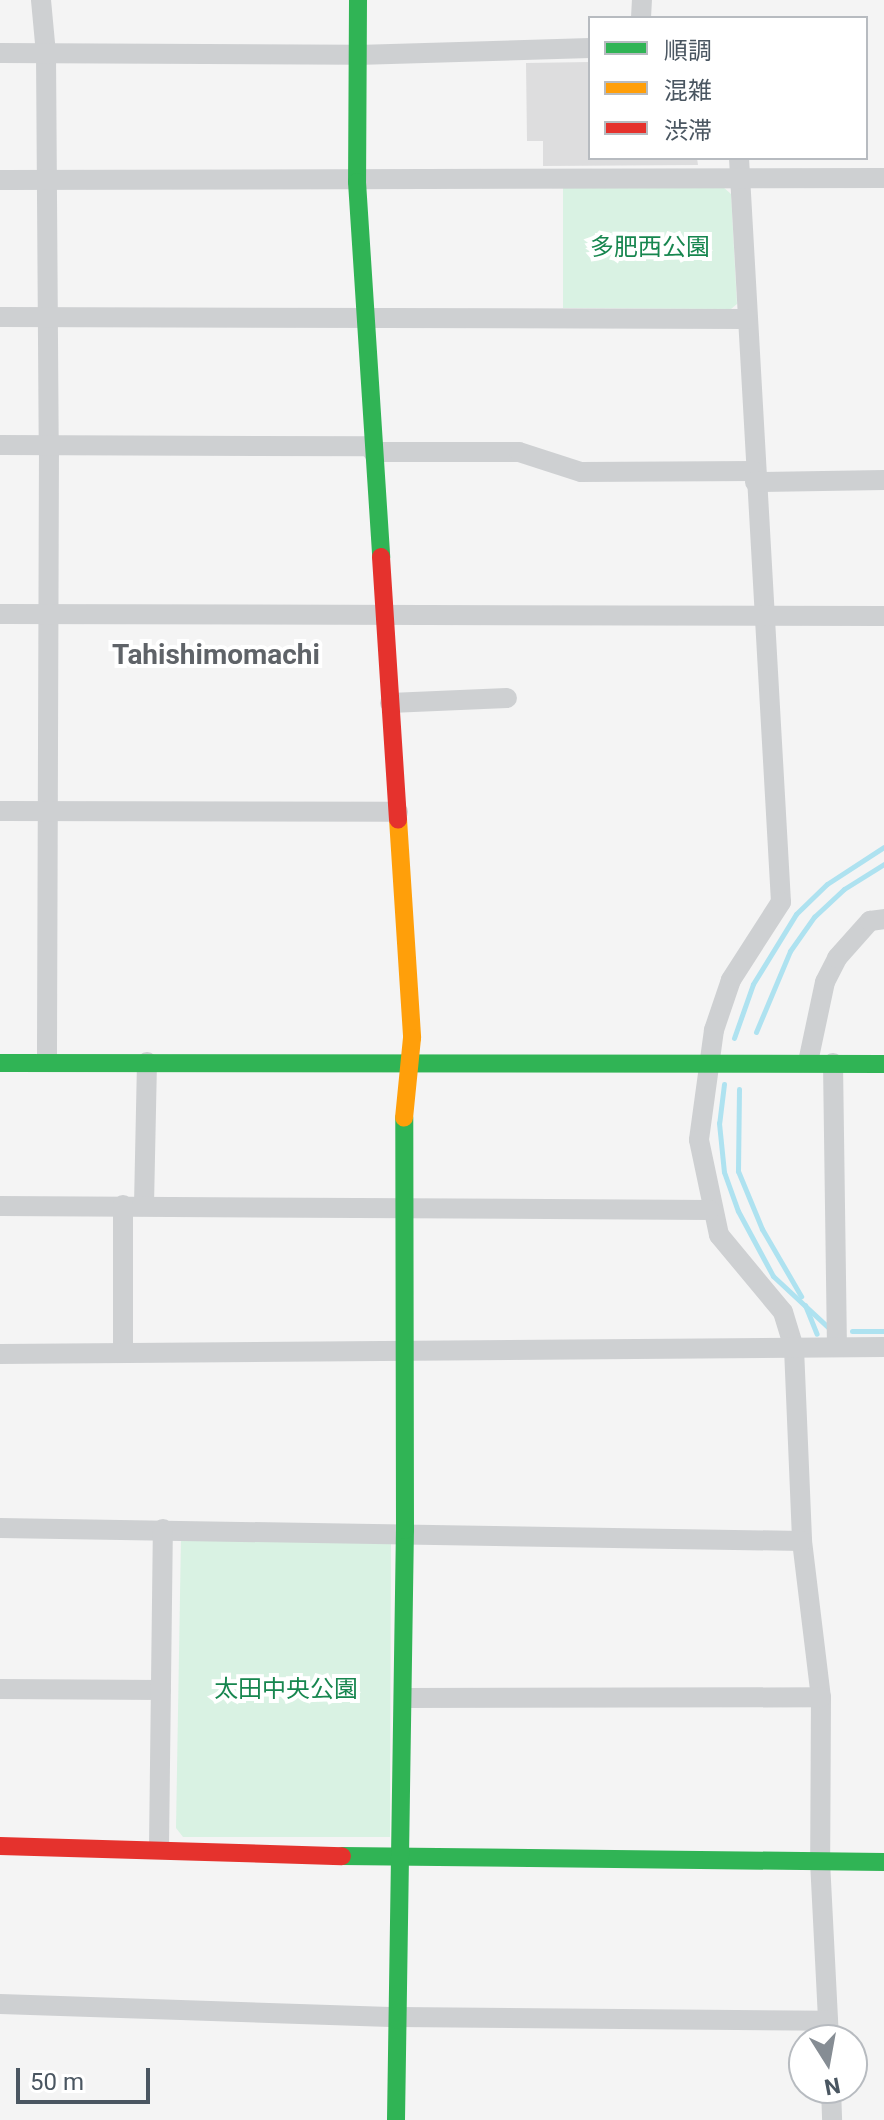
<!DOCTYPE html>
<meta charset="utf-8">
<style>
body{margin:0}
#map{position:relative;width:884px;height:2120px;overflow:hidden;background:#f4f4f4;font-family:Roboto,"Noto Sans JP",sans-serif}
div>[style]{position:absolute}
[style*='--x']{left:calc(var(--x)*1px);top:calc(var(--y)*1px);width:calc(var(--w)*1px);rotate:calc(var(--a)*1deg)}
.green>*{inset:0;background:#d9f2e3}
.stream>*{height:5px;margin:-2.5px;padding:0 2.5px;transform-origin:2.5px;border-radius:2.5px;background:#aee2f0}
.building>*{inset:0;background:#ddddde}
.street>*{height:20px;margin:-10px;padding:0 10px;transform-origin:10px;border-radius:10px;background:#ced0d2}
.fast>*{height:18px;margin:-9px;padding:0 9px;transform-origin:9px;border-radius:9px;background:#30b455}
.slow>*{height:18px;margin:-9px;padding:0 9px;transform-origin:9px;border-radius:9px;background:#ff9f0a}
.jam>*{height:18px;margin:-9px;padding:0 9px;transform-origin:9px;border-radius:9px;background:#e5322d}
span{translate:-50% -50%;white-space:nowrap;text-align:center;line-height:1.15;-webkit-text-stroke:8px #fff;paint-order:stroke}
.park-label{font-size:24px;color:#17864f}
.quarter-label{font-size:28px;color:#5f6368;font-weight:700}
.legend{position:absolute;left:588px;top:16px;width:280px;height:144px;box-sizing:border-box;background:#fff;border:2px solid #b7bbc0;margin:0;padding:10px 14px;list-style:none;font-size:24px;color:#4a5661}
.legend li{display:flex;align-items:center;gap:16px;height:40px}
.legend b{width:40px;border:2px solid #b7bbc0}
.north{position:absolute;left:788px;top:2024px;width:80px;height:80px;box-sizing:border-box;background:#fff;border:2px solid #b7bbc0;border-radius:50%;rotate:169deg;font-size:22px;font-weight:700;line-height:32px;text-align:center;color:#4a5661}
.north::after{content:'';display:block;margin:auto;width:28px;height:36px;background:#868d94;clip-path:polygon(50% 0,100% 100%,50% 72%,0 100%)}
.scale{position:absolute;left:16px;top:2068px;width:134px;height:36px;box-sizing:border-box;border:4px solid #4a5661;border-top:0;padding-left:10px;font-size:24px;line-height:28px;white-space:nowrap;color:#4a5661;-webkit-text-stroke:6px #fff;paint-order:stroke}
</style>
<div id="map">
<div class="green">
<i style="clip-path:polygon(722px 186px,731px 194px,737px 304px,731px 309px,563px 308px,563px 188px)"></i>
<i style="clip-path:polygon(181px 1537px,391px 1542px,390px 1837px,183px 1837px,176px 1828px)"></i>
</div>
<div class="stream">
<i style="--x:756;--y:1032;--w:88;--a:-67.2"></i>
<i style="--x:790;--y:951;--w:42;--a:-54.8"></i>
<i style="--x:814;--y:917;--w:41;--a:-43"></i>
<i style="--x:844;--y:889;--w:47;--a:-32"></i>
<i style="--x:734;--y:1038;--w:57;--a:-70.6"></i>
<i style="--x:753;--y:984;--w:82;--a:-58.4"></i>
<i style="--x:796;--y:914;--w:43;--a:-44.1"></i>
<i style="--x:827;--y:884;--w:68;--a:-33"></i>
<i style="--x:724;--y:1084;--w:39;--a:97"></i>
<i style="--x:719;--y:1123;--w:49;--a:84.2"></i>
<i style="--x:724;--y:1172;--w:41;--a:70.3"></i>
<i style="--x:738;--y:1211;--w:74;--a:61.7"></i>
<i style="--x:773;--y:1276;--w:78;--a:42.9"></i>
<i style="--x:739;--y:1089;--w:82;--a:90.7"></i>
<i style="--x:738;--y:1171;--w:63;--a:67.5"></i>
<i style="--x:762;--y:1229;--w:78;--a:59.8"></i>
<i style="--x:805;--y:1305;--w:31;--a:68"></i>
<i style="--x:852;--y:1331;--w:32;--a:0"></i>
</div>
<div class="building">
<i style="clip-path:polygon(590px 62px,590px 158px,697px 158px,698px 165px,543px 166px,543px 141px,527px 141px,526px 63px)"></i>
</div>
<div class="street">
<i style="--x:41;--y:0;--w:54;--a:84.7"></i>
<i style="--x:46;--y:54;--w:391;--a:89.6"></i>
<i style="--x:49;--y:445;--w:617;--a:90.19"></i>
<i style="--x:641;--y:18;--w:18;--a:-87"></i>
<i style="--x:0;--y:53;--w:357;--a:0.3"></i>
<i style="--x:357;--y:55;--w:233;--a:-1.7"></i>
<i style="--x:739;--y:158;--w:745;--a:86.77"></i>
<i style="--x:781;--y:902;--w:93;--a:122.7"></i>
<i style="--x:731;--y:980;--w:53;--a:108.8"></i>
<i style="--x:714;--y:1030;--w:111;--a:97.8"></i>
<i style="--x:699;--y:1140;--w:97;--a:78.1"></i>
<i style="--x:719;--y:1235;--w:100;--a:50.3"></i>
<i style="--x:783;--y:1312;--w:38;--a:73"></i>
<i style="--x:794;--y:1348;--w:193;--a:87.6"></i>
<i style="--x:802;--y:1541;--w:157;--a:83.1"></i>
<i style="--x:821;--y:1697;--w:164;--a:90.3"></i>
<i style="--x:820;--y:1861;--w:179;--a:87.1"></i>
<i style="--x:0;--y:180;--w:884;--a:-0.13"></i>
<i style="--x:0;--y:317;--w:747;--a:0.15"></i>
<i style="--x:0;--y:445;--w:373;--a:0.2"></i>
<i style="--x:373;--y:452;--w:146;--a:0"></i>
<i style="--x:519;--y:452;--w:65;--a:17.9"></i>
<i style="--x:581;--y:472;--w:173;--a:-0.3"></i>
<i style="--x:755;--y:482;--w:129;--a:-0.9"></i>
<i style="--x:0;--y:614;--w:884;--a:0.13"></i>
<i style="--x:390;--y:703;--w:117;--a:-2.4"></i>
<i style="--x:0;--y:811;--w:398;--a:0.1"></i>
<i style="--x:808;--y:1062;--w:82;--a:-78"></i>
<i style="--x:825;--y:982;--w:27;--a:-63"></i>
<i style="--x:837;--y:958;--w:50;--a:-48.3"></i>
<i style="--x:870;--y:921;--w:14;--a:-8"></i>
<i style="--x:833;--y:1063;--w:284;--a:89.2"></i>
<i style="--x:144;--y:1205;--w:143;--a:-88.8"></i>
<i style="--x:0;--y:1206;--w:710;--a:0.32"></i>
<i style="--x:123;--y:1353;--w:148;--a:-90"></i>
<i style="--x:0;--y:1354;--w:884;--a:-0.45"></i>
<i style="--x:0;--y:1528;--w:802;--a:0.93"></i>
<i style="--x:0;--y:1689;--w:161;--a:0.4"></i>
<i style="--x:404;--y:1698;--w:417;--a:-0.1"></i>
<i style="--x:159;--y:1847;--w:318;--a:-89.3"></i>
<i style="--x:0;--y:2004;--w:398;--a:1.9"></i>
<i style="--x:398;--y:2017;--w:430;--a:0.5"></i>
<i style="--x:831;--y:2088;--w:32;--a:88"></i>
</div>
<div class="fast">
<i style="--x:358;--y:0;--w:182;--a:90.3"></i>
<i style="--x:357;--y:182;--w:376;--a:86.3"></i>
<i style="--x:0;--y:1063;--w:884;--a:0.06"></i>
<i style="--x:342;--y:1856;--w:542;--a:0.63"></i>
<i style="--x:396;--y:2120;--w:590;--a:-89.13"></i>
<i style="--x:405;--y:1530;--w:412;--a:-90.1"></i>
</div>
<div class="slow">
<i style="--x:398;--y:819;--w:219;--a:86.3"></i>
<i style="--x:412;--y:1038;--w:80;--a:95.7"></i>
</div>
<div class="jam">
<i style="--x:381;--y:557;--w:263;--a:86.3"></i>
<i style="--x:0;--y:1846;--w:342;--a:1.7"></i>
</div>
<div class="park-label">
<span style="left:650px;top:248px">多肥西公園</span>
<span style="left:286px;top:1690px">太田中央公園</span>
</div>
<div class="quarter-label">
<span style="left:216px;top:655px">Tahishimomachi</span>
</div>
<ul class="legend">
<li><b style="height:10px;background:#30b455"></b>順調</li>
<li><b style="height:10px;background:#ff9f0a"></b>混雑</li>
<li><b style="height:10px;background:#e5322d"></b>渋滞</li>
</ul>
<div class="north">N</div>
<div class="scale">50 m</div>
</div>
